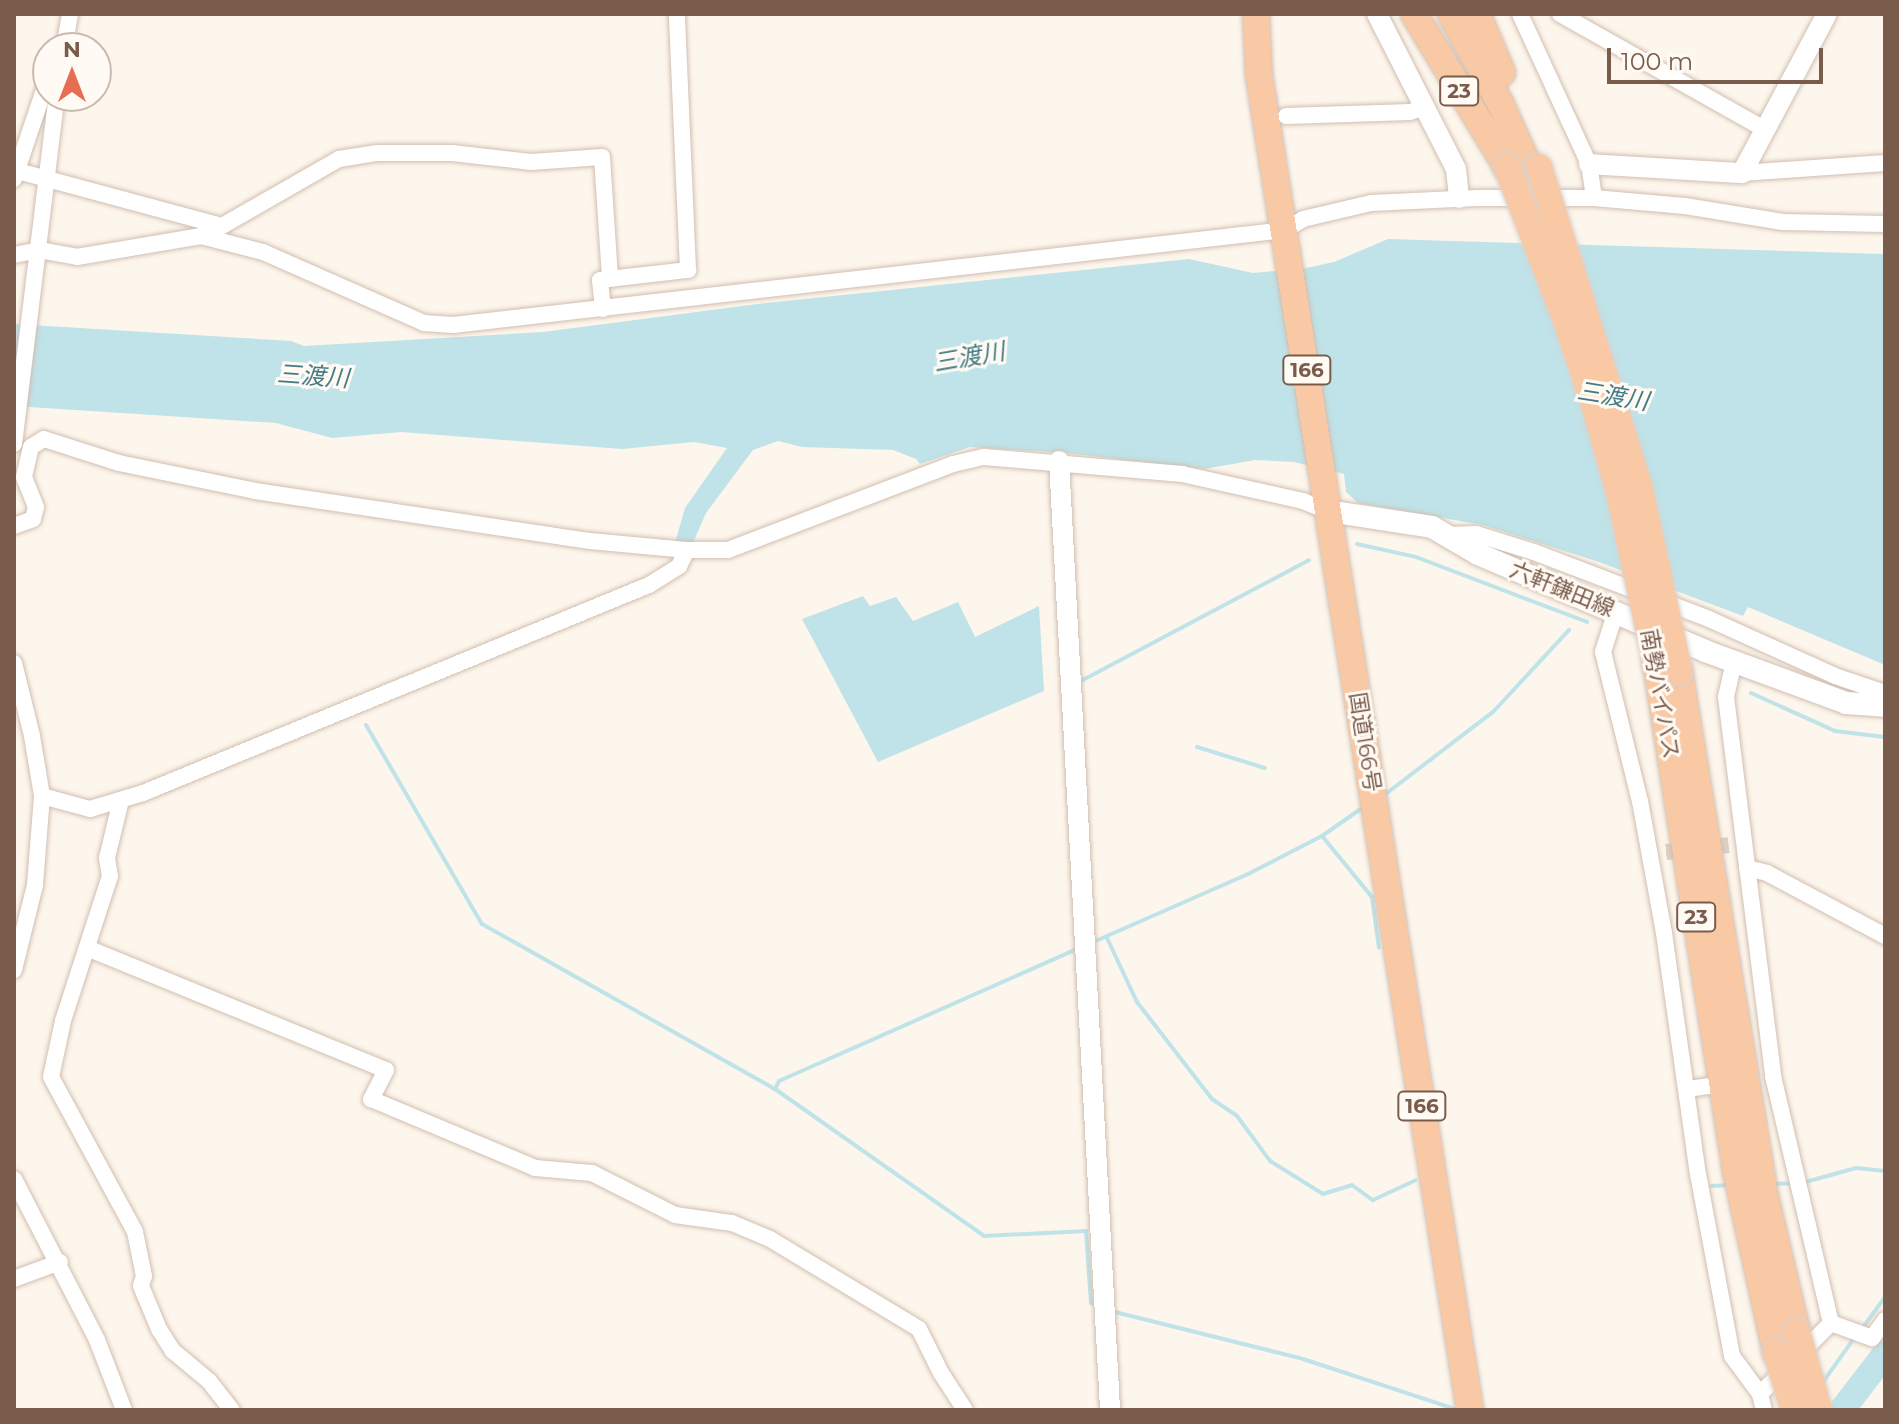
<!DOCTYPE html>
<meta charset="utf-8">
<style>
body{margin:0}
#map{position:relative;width:1899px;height:1424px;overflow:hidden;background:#fdf6ec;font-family:Montserrat,"Noto Sans JP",sans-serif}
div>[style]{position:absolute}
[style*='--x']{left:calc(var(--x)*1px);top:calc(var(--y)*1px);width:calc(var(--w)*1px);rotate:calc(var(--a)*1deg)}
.water>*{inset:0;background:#bfe3e8}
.stream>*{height:4px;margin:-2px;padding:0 2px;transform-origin:2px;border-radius:2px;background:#bfe3e8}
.river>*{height:26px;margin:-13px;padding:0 13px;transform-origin:13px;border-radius:13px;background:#bfe3e8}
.minor-tunnel>*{height:16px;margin-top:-8px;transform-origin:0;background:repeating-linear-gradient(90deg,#dcd0c4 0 16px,transparent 0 24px)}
.roads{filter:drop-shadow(0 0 2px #d1beb0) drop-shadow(0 0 2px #d1beb0)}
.minor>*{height:16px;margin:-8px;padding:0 8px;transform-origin:8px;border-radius:8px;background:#fff}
.tertiary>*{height:20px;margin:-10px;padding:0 10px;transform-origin:10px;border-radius:10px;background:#fff}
.secondary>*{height:22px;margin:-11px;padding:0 11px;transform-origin:11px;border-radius:11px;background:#fff}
.trunk>*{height:26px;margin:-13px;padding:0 13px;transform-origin:13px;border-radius:13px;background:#f9c8a4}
.bridges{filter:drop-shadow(0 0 2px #dad1cd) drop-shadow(0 0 2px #dad1cd)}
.trunk-bridge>*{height:26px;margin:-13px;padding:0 13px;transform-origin:13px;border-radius:13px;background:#f9c8a4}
span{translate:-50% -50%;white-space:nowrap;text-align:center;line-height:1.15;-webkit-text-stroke:6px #fffaf3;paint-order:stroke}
.shield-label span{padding:2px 6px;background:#fffaf3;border:2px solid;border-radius:6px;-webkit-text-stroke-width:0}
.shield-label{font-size:20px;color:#7a5c4d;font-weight:700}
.street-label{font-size:22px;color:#7a5c4d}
.water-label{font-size:24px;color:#437c86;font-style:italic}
.frame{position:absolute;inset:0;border:16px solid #7a5c4d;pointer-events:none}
.north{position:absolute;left:32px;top:32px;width:80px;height:80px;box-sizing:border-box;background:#fffaf3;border:2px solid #cabbb1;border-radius:50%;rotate:0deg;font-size:22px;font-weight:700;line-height:32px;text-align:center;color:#7a5c4d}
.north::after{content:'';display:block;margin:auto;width:28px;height:36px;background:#e76f51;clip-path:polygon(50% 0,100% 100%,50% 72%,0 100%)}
.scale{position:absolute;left:1607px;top:48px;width:216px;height:36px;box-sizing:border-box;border:4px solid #7a5c4d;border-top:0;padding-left:10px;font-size:24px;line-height:28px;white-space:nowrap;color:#7a5c4d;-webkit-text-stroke:6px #fffaf3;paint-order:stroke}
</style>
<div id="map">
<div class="water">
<i style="clip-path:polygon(1388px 239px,1885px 254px,1885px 665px,1748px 607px,1743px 616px,1599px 562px,1483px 525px,1358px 503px,1346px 492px,1344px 474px,1294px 462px,1255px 460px,1204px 469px,1066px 453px,970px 447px,920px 464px,916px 459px,893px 450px,802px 447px,778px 441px,753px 450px,706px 513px,693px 543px,675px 543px,685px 508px,727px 448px,694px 442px,622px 449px,401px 432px,332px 438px,276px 423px,14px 406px,14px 324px,291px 341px,304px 346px,543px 332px,758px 304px,1189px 259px,1253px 273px,1306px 268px,1334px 262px)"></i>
<i style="clip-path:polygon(863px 596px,870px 606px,896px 597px,913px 621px,958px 602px,975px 637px,1039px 606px,1044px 691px,878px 762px,802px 619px)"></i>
</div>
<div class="stream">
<i style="--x:1357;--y:544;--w:60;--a:12.4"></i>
<i style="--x:1416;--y:557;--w:183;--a:20.8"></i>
<i style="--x:1079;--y:682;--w:260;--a:-27.9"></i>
<i style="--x:1751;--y:693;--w:92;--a:24.3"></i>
<i style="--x:1835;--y:731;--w:50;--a:6.8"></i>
<i style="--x:366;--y:725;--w:230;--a:59.8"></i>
<i style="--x:482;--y:924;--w:336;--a:29.4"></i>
<i style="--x:775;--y:1089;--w:256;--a:35.1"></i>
<i style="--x:984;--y:1236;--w:102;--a:-2.8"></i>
<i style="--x:1086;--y:1231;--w:72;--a:86"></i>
<i style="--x:1091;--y:1303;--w:9;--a:21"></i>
<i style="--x:1197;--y:747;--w:71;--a:17.2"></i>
<i style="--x:1383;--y:796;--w:138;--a:-37.4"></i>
<i style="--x:1493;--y:712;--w:112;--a:-47.2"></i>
<i style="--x:1322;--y:836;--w:79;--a:50.7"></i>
<i style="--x:1372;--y:897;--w:51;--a:82.2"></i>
<i style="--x:1107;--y:938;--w:71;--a:64.9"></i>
<i style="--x:1137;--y:1002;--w:123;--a:52.3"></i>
<i style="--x:1212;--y:1099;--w:30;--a:34"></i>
<i style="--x:1237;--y:1116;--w:56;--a:53.7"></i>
<i style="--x:1270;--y:1161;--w:62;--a:31.9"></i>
<i style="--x:1323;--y:1194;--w:30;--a:-17"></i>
<i style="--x:1352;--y:1185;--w:26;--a:36"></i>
<i style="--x:1373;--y:1200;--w:47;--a:-24.9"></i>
<i style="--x:1091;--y:943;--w:171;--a:-23.7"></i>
<i style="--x:1248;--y:874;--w:83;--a:-27.2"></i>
<i style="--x:1322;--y:836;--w:52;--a:-34.9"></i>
<i style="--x:775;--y:1089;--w:9;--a:-63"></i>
<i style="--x:779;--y:1081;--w:328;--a:-23.9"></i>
<i style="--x:1802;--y:1183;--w:56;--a:-15.5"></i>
<i style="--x:1856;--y:1168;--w:29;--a:6"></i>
<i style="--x:1770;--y:1184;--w:24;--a:-2"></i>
<i style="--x:1712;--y:1186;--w:18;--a:-3"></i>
<i style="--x:1111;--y:1311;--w:198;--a:14"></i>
<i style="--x:1303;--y:1359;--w:163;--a:18.2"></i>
<i style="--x:1861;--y:1330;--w:41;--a:-54"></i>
<i style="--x:1823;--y:1382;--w:55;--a:-54.6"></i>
</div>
<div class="river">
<i style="--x:1842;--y:1410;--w:71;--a:-52.5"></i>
</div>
<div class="minor-tunnel">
<i style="--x:1666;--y:852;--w:63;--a:-6.3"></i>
</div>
<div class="roads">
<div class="minor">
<i style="--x:1560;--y:14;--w:236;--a:29.4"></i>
<i style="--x:64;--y:48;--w:35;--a:-80"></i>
<i style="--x:1286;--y:116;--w:124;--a:-1.8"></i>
<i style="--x:1410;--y:112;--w:16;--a:-18"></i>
<i style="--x:14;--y:170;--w:215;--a:15.1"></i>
<i style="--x:222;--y:226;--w:135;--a:-29.8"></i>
<i style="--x:339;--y:159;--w:39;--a:-9"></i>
<i style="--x:378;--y:153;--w:74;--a:0"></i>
<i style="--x:452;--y:153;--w:80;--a:6.5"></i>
<i style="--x:531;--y:162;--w:71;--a:-4"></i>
<i style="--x:602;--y:157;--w:122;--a:86.2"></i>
<i style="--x:1742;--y:173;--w:143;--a:-4"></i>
<i style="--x:14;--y:179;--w:107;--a:-71.4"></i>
<i style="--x:1594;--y:198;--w:91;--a:5"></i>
<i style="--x:1685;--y:206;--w:99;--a:9.3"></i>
<i style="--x:1783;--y:222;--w:102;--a:1.1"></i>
<i style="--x:14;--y:255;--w:25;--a:-11"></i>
<i style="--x:39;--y:250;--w:39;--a:10"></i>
<i style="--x:77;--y:257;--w:126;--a:-9.6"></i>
<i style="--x:201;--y:236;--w:64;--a:14.5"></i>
<i style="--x:263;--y:252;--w:176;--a:23.8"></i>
<i style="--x:424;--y:323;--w:29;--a:4"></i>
<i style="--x:453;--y:325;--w:837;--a:-6.51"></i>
<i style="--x:1285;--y:230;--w:21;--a:-31"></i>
<i style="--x:1303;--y:219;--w:70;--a:-13.2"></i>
<i style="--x:1371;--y:203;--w:106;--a:-2.7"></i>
<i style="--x:1477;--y:198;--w:117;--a:0"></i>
<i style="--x:1594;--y:198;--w:34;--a:-98"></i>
<i style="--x:1589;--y:164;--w:165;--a:-114.7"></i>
<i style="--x:603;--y:309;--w:29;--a:-96"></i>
<i style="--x:600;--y:280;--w:89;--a:-6.5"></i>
<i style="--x:688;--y:270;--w:256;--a:-92.5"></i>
<i style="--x:14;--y:444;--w:351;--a:-83"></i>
<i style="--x:14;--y:526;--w:20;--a:-20"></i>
<i style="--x:33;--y:519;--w:12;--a:-76"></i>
<i style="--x:36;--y:507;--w:32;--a:-112"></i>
<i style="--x:24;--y:477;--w:31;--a:-77"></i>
<i style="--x:31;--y:447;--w:15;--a:-32"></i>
<i style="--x:44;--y:439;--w:79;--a:17.7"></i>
<i style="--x:119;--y:463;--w:139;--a:11.6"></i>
<i style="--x:255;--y:491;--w:339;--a:8.5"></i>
<i style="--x:590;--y:541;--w:97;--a:5.3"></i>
<i style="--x:687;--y:550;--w:41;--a:0"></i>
<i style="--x:728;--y:550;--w:241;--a:-20.9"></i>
<i style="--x:953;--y:464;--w:32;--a:-13"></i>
<i style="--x:984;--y:457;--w:199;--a:4.9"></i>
<i style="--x:1182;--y:474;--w:124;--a:12.6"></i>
<i style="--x:1303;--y:501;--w:27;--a:22"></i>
<i style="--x:1447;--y:535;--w:29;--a:-2"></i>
<i style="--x:1476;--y:534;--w:61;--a:17.2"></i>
<i style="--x:1534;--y:552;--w:187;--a:20.9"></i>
<i style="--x:1709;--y:619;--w:138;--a:24.3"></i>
<i style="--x:1835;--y:676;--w:53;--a:18.8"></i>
<i style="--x:1616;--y:611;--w:43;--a:107.6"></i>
<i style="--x:1603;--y:652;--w:154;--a:76.1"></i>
<i style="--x:1640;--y:801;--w:134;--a:79.7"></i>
<i style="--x:1664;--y:933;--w:243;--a:82"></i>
<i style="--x:1698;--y:1174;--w:185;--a:79.4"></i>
<i style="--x:1732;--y:1356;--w:47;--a:53.6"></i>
<i style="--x:1734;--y:662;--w:36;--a:103"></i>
<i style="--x:1726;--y:697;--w:382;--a:82.9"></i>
<i style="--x:1773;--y:1076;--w:254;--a:76.8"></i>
<i style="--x:14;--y:663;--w:75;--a:76.1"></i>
<i style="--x:32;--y:736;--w:61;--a:80.5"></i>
<i style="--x:42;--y:796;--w:89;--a:94.5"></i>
<i style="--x:35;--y:885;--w:88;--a:103.9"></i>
<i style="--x:42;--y:796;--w:50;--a:15.2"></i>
<i style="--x:90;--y:809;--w:55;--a:-16.8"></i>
<i style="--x:143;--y:793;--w:547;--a:-22.35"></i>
<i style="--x:649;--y:585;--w:36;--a:-32"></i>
<i style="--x:679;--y:566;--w:18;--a:-63"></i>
<i style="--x:121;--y:800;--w:60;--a:103.6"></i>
<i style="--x:107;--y:858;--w:18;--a:81"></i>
<i style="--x:110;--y:876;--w:152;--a:108"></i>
<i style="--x:63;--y:1021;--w:57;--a:102.1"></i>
<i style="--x:51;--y:1077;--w:176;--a:61.5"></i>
<i style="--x:135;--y:1232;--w:45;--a:78.4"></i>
<i style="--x:144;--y:1276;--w:10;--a:107"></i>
<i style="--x:141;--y:1286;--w:47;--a:67.3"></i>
<i style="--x:159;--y:1329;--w:26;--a:58"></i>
<i style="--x:173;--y:1351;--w:47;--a:39.8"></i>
<i style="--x:209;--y:1381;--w:37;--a:52"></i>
<i style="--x:1747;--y:868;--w:21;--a:14"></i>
<i style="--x:1767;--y:873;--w:134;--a:28.1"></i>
<i style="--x:87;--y:948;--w:323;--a:22.2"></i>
<i style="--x:386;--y:1070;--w:33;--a:117"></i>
<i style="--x:371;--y:1099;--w:178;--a:22.8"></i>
<i style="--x:535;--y:1168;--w:57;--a:5"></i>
<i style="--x:592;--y:1173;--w:93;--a:26.8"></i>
<i style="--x:675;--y:1215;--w:58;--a:8"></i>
<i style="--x:732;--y:1223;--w:41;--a:22.8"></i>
<i style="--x:770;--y:1239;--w:174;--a:31.1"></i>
<i style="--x:919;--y:1329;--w:49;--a:63.4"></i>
<i style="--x:941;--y:1373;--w:44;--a:57"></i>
<i style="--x:1688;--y:1089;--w:34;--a:-8"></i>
<i style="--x:14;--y:1179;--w:181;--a:62.7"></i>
<i style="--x:97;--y:1340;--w:75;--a:68.9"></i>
<i style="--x:14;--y:1279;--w:49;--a:-20.3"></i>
<i style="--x:1764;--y:1410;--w:16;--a:-104"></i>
<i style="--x:1760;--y:1394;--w:100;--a:-45"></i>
<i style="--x:1831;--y:1323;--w:44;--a:20.1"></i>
<i style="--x:1872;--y:1338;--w:22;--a:-54"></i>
</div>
<div class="tertiary">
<i style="--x:1377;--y:14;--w:174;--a:63"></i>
<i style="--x:1456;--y:169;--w:29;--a:84"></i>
<i style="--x:1589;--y:164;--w:153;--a:3.4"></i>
<i style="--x:1742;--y:173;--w:180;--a:-61.9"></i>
<i style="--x:1059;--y:461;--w:950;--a:86.92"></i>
</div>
<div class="secondary">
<i style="--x:1328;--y:511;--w:105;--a:8.7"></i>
<i style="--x:1432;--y:527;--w:53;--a:30.4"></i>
<i style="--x:1478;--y:554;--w:247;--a:23.1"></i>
<i style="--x:1705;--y:651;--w:150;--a:20.2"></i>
<i style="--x:1846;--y:703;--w:39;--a:4"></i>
</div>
<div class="trunk">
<i style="--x:1256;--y:14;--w:61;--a:87.2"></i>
<i style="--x:1259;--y:75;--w:1352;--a:81.02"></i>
<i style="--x:1414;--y:14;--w:179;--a:58.7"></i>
<i style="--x:1451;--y:14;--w:102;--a:61.2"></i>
<i style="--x:1500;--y:103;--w:70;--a:65.6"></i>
<i style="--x:1477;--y:14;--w:64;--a:67"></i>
<i style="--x:1656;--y:663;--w:514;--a:81.05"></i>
<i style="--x:1736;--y:1171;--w:185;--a:77.5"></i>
<i style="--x:1679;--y:671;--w:533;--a:80.71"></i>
<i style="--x:1765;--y:1197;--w:139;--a:76.7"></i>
</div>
</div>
<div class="bridges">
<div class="trunk-bridge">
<i style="--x:1507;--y:167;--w:161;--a:68.9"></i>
<i style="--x:1565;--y:317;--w:84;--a:71.4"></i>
<i style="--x:1592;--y:397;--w:98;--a:74"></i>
<i style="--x:1619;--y:491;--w:176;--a:77.9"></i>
<i style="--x:1539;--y:167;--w:334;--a:72.6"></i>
<i style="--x:1639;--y:486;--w:189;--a:77.8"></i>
<i style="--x:1797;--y:1332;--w:81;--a:74.2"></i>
<i style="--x:1776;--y:1352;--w:61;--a:72.8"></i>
</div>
</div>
<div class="shield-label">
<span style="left:1459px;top:91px">23</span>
<span style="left:1307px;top:370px">166</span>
<span style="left:1696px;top:917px">23</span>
<span style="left:1422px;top:1106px">166</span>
</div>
<div class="street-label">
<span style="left:1562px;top:589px;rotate:22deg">六軒鎌田線</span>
<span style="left:1660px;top:694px;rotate:80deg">南勢バイパス</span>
<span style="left:1365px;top:742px;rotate:81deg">国道166号</span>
</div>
<div class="water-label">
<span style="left:969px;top:357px;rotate:-10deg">三渡川</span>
<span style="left:313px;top:376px;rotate:4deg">三渡川</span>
<span style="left:1613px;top:396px;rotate:9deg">三渡川</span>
</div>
<div class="frame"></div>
<div class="north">N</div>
<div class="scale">100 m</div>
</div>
